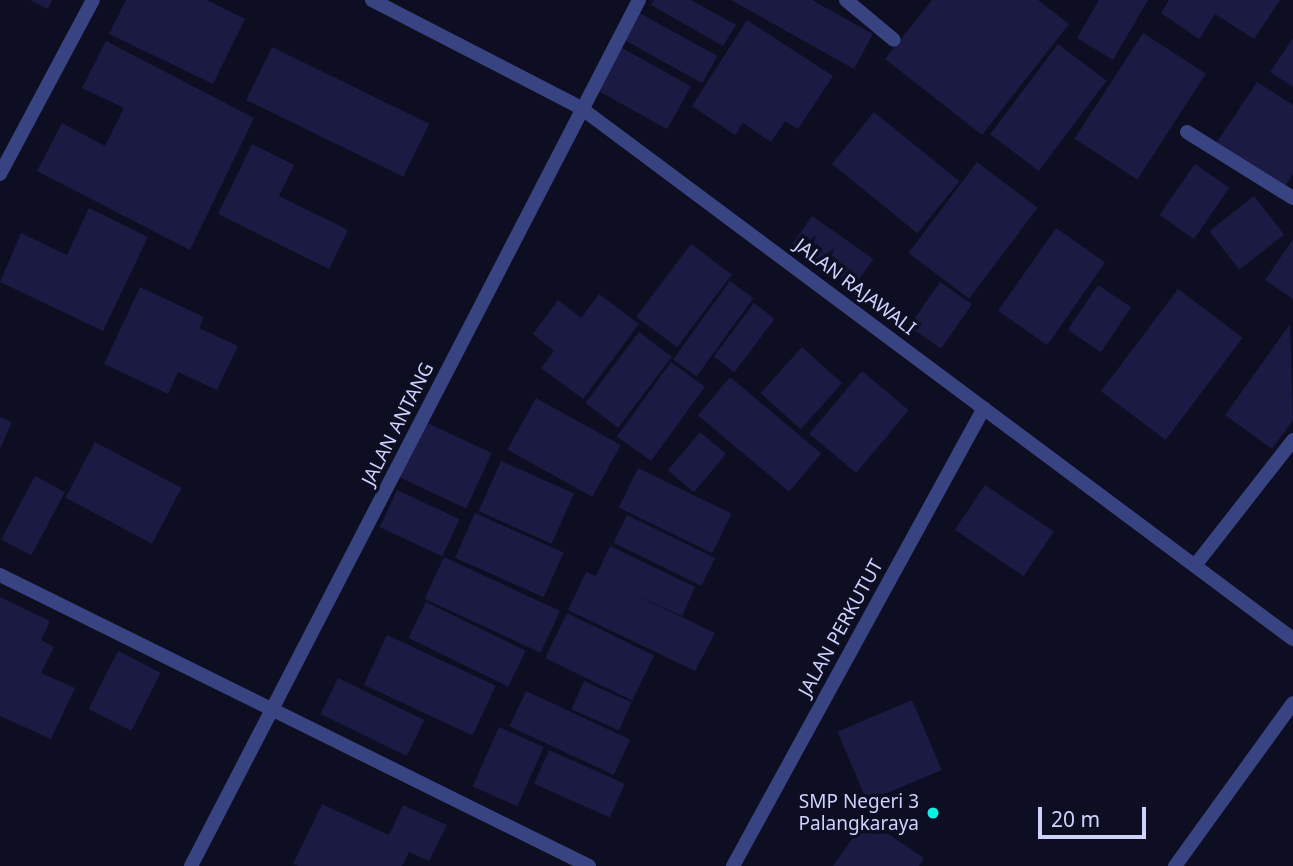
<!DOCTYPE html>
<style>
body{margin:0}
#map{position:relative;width:1293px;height:866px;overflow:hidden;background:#0d0e22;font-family:"Noto Sans",sans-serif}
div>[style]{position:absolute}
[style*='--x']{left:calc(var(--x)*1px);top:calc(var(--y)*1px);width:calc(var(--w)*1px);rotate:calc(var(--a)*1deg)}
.building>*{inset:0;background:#1a1a43;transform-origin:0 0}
.street>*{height:14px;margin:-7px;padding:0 7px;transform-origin:7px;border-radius:7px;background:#384381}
.dots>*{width:19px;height:19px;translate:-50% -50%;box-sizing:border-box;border:4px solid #0d0e22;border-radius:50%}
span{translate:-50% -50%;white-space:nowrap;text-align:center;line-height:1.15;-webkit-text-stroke:7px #0d0e22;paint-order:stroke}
.street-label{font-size:19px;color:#ced2ff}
.poi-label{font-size:19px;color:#ced2ff}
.right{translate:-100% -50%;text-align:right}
.scale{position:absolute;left:1038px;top:807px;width:108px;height:32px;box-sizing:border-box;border:4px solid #ced2ff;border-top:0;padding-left:9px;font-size:21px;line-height:24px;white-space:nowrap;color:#ced2ff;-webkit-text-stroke:5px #0d0e22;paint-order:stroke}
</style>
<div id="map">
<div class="building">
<i style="clip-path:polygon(30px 0,52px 0,48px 9px)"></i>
<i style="clip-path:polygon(126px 0,207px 0,245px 19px,213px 84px,109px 34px)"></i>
<i style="clip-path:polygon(654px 0,691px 0,736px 25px,723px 46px,651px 5px)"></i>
<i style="clip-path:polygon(731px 0,812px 0,873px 34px,854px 69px)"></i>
<i style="clip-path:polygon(932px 0,1038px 0,1069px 24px,982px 135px,885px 59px)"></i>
<i style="clip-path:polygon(1099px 0,1148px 0,1113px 60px,1077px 38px)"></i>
<i style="clip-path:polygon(1169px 0,1280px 0,1254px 39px,1215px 14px,1199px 39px,1161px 13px)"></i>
<i style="left:636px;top:11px;width:93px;height:31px;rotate:29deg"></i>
<i style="clip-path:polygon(747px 20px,833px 76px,798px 129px,785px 121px,771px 142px,743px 123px,735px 135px,692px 106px)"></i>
<i style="left:1143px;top:33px;width:75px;height:126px;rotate:33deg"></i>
<i style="clip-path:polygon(1293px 38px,1293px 87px,1270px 72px)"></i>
<i style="clip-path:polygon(106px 41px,254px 118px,190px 250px,37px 171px,62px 123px,105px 146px,124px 108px,82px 88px)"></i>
<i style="left:1058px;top:44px;width:61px;height:113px;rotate:37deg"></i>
<i style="left:272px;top:47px;width:175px;height:59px;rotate:26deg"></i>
<i style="left:620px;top:47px;width:81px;height:49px;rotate:29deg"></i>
<i style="clip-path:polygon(1257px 82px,1293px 105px,1293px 174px,1283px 189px,1215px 145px)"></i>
<i style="left:874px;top:112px;width:110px;height:67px;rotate:39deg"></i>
<i style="clip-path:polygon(252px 144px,294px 165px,279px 196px,348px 230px,329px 269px,218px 214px)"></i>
<i style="left:977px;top:162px;width:76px;height:114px;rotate:37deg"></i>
<i style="left:1195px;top:164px;width:42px;height:62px;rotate:35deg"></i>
<i style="left:1254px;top:196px;width:49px;height:57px;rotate:52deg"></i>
<i style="clip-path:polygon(89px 208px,148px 237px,103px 331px,0 282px,21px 233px,67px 255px)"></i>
<i style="left:812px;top:216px;width:75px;height:34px;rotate:35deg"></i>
<i style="left:1056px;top:228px;width:60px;height:101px;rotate:35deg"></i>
<i style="clip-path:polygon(1293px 239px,1293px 299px,1265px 280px)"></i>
<i style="left:691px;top:244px;width:51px;height:91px;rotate:37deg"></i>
<i style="left:730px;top:281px;width:29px;height:97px;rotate:36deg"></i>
<i style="left:940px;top:282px;width:39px;height:54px;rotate:35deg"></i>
<i style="left:1098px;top:285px;width:40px;height:54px;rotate:34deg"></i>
<i style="clip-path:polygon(140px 287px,204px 317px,199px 328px,238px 346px,217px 390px,178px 372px,168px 394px,104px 364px)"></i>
<i style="left:1178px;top:289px;width:81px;height:128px;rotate:37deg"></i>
<i style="clip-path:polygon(599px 294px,639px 324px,583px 399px,541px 368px,554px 351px,533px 334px,558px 300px,581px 318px)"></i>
<i style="left:754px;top:303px;width:26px;height:67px;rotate:37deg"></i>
<i style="clip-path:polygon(1290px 324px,1293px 420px,1272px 449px,1225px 415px)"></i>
<i style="left:639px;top:332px;width:41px;height:89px;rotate:37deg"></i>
<i style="left:802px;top:347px;width:54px;height:62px;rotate:42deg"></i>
<i style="left:671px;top:362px;width:42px;height:92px;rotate:36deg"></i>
<i style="left:862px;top:371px;width:61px;height:82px;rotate:40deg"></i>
<i style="left:730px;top:377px;width:119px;height:50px;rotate:40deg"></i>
<i style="left:536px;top:398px;width:97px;height:59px;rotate:29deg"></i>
<i style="clip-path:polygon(0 417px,12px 422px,0 449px)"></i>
<i style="left:423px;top:421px;width:76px;height:61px;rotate:25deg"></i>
<i style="left:700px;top:432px;width:34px;height:50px;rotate:40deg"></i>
<i style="left:95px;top:442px;width:98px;height:63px;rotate:28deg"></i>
<i style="left:501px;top:461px;width:80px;height:55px;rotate:24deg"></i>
<i style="left:638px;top:468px;width:104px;height:44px;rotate:26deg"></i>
<i style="left:35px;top:476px;width:34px;height:72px;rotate:28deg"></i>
<i style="left:985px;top:485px;width:83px;height:54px;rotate:34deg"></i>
<i style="left:397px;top:490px;width:69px;height:41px;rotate:25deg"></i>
<i style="left:475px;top:513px;width:97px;height:49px;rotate:24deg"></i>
<i style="left:627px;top:515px;width:98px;height:31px;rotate:26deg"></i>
<i style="clip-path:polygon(610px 546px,695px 587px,682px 616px,623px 589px,715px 633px,695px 671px,568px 610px,586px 572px,596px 576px)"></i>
<i style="left:444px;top:557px;width:128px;height:46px;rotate:25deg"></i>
<i style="clip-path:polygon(0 597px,50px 621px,41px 640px,54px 647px,41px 673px,75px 688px,51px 739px,0 716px)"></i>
<i style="left:426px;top:602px;width:111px;height:40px;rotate:26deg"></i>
<i style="left:567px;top:613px;width:97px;height:50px;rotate:26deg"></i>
<i style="left:387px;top:635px;width:120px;height:55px;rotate:25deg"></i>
<i style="left:118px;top:651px;width:48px;height:65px;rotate:27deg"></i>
<i style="left:338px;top:678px;width:96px;height:40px;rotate:26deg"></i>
<i style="left:584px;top:681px;width:52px;height:31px;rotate:24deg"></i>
<i style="left:526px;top:691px;width:115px;height:39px;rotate:25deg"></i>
<i style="left:912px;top:700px;width:76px;height:81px;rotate:67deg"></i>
<i style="left:499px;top:727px;width:49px;height:65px;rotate:24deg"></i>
<i style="left:549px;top:750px;width:83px;height:37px;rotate:24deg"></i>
<i style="clip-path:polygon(322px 804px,389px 835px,403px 805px,447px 825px,429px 861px,409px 852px,402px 866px,298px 866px,293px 864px)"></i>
<i style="clip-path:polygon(866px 819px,924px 858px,919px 866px,833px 866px)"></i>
</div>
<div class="street">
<i style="--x:372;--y:0;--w:235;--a:27.3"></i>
<i style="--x:581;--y:108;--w:888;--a:36.72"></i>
<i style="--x:846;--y:0;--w:62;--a:39.8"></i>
<i style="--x:1187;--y:132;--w:125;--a:31.9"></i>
<i style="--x:0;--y:174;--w:197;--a:-61.9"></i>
<i style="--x:1197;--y:563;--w:156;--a:-52"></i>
<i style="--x:0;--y:575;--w:657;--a:26.29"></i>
<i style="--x:191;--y:866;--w:975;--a:-62.65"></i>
<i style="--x:733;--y:866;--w:522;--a:-61.28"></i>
<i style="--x:1175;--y:866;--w:201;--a:-54.1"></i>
</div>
<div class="dots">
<i style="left:933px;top:813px;background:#01f8e4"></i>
</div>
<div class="street-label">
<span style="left:855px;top:287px;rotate:37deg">JALAN RAJAWALI</span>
<span style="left:398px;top:424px;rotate:-63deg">JALAN ANTANG</span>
<span style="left:841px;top:628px;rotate:-61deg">JALAN PERKUTUT</span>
</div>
<div class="poi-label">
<span class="right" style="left:919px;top:813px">SMP Negeri 3<br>Palangkaraya</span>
</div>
<div class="scale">20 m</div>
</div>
